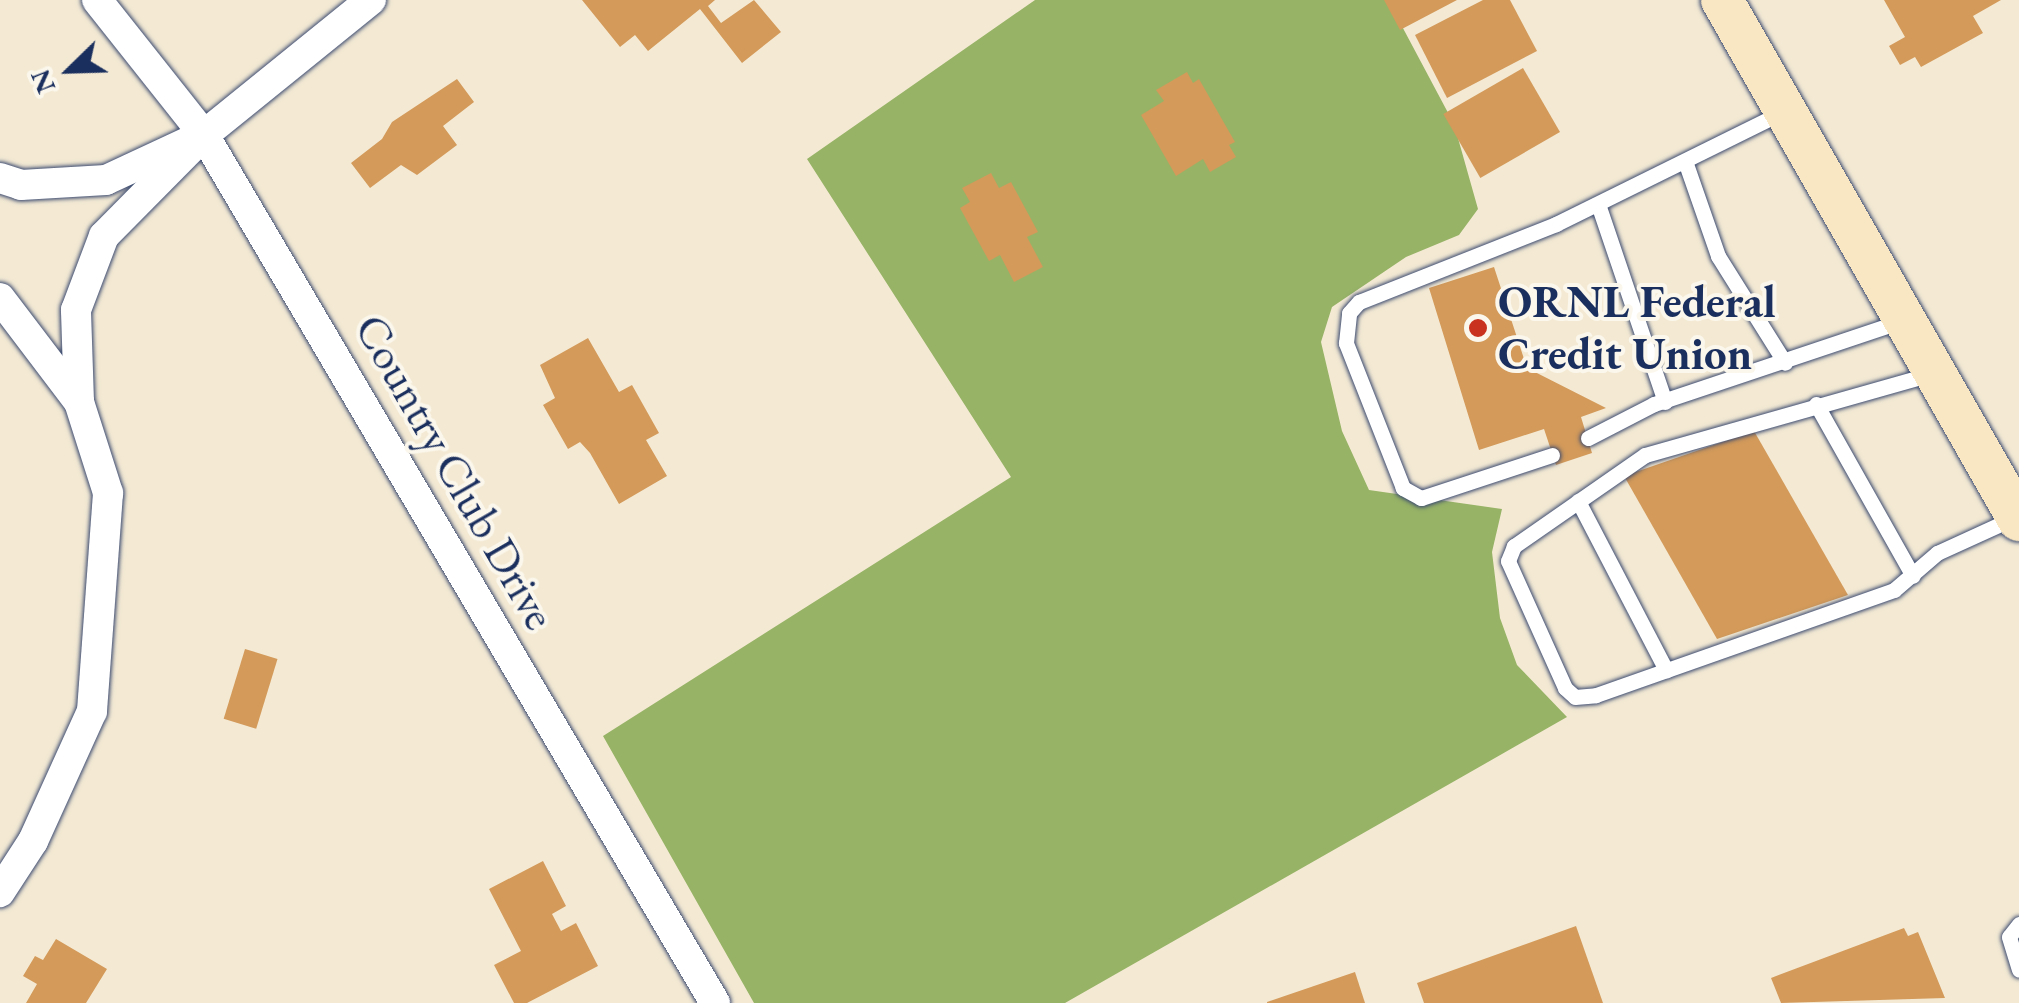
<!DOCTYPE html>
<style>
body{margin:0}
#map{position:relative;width:2019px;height:1003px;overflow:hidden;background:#f4ead4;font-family:"EB Garamond",serif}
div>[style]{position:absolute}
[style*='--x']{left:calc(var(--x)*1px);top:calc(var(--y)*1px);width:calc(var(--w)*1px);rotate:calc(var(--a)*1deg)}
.forest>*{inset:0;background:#97b366}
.building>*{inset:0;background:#d39a5a;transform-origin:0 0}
.roads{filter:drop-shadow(0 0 2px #3c4b70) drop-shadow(0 0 2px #3c4b70)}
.lane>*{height:15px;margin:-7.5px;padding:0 7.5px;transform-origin:7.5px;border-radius:7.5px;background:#fff}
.street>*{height:30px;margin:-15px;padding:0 15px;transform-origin:15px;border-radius:15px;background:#fff}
.secondary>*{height:42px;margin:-21px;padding:0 21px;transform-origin:21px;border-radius:21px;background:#f9e7c3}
.dots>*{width:28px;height:28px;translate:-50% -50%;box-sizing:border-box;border:5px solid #fbf7ec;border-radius:50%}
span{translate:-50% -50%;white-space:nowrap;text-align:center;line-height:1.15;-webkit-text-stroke:8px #fbf7ec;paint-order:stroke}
.poi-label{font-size:45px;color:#1b2f5e;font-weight:700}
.left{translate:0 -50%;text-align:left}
.street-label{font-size:45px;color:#1b2f5e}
.north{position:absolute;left:20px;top:20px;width:100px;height:100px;-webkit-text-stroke:8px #fbf7ec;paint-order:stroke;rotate:247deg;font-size:28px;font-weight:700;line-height:40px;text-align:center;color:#1b2f5e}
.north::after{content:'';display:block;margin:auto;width:35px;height:45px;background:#1b2f5e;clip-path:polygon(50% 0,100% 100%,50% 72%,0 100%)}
</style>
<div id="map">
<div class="forest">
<i style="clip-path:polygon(1035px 0,1388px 0,1454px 124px,1478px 209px,1459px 235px,1406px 257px,1332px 307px,1321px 342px,1342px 431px,1369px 490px,1502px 509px,1492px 552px,1500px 618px,1517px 665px,1567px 717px,1065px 1003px,754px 1003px,603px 736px,1011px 477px,807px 159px)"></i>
</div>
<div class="building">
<i style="clip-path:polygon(582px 0,715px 0,708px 6px,721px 23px,754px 0,781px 32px,742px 63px,700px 9px,648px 51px,635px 35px,620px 47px)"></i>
<i style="clip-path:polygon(1384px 0,1457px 0,1400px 30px)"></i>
<i style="clip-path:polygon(1483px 0,1510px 0,1537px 51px,1447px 98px,1415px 35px)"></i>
<i style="clip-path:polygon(1884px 0,2001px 0,1973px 16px,1983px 33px,1921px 67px,1915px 57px,1900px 65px,1889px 46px,1905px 37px)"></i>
<i style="left:1523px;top:68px;width:74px;height:92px;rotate:60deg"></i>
<i style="clip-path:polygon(1187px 72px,1193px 83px,1199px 79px,1235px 142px,1229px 145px,1236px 157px,1210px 172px,1203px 159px,1176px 176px,1141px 115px,1164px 101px,1156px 90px)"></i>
<i style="clip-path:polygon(457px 79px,474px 102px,443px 126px,457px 145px,417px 175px,401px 165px,370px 188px,351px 163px,382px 139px,392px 122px)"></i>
<i style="clip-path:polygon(991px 173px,999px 188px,1011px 182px,1038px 232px,1027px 237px,1043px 267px,1014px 282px,1000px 255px,989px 261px,960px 208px,970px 202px,962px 188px)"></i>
<i style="clip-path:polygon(1494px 267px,1527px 368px,1606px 408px,1581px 417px,1592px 453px,1556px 465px,1544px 429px,1479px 450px,1429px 288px)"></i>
<i style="clip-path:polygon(588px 338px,619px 392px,632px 385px,659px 433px,646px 440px,667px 476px,619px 504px,590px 453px,580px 442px,568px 449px,543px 405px,555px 398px,540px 365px)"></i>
<i style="clip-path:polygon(1754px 431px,1848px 595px,1717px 639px,1624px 476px)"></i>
<i style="left:245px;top:649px;width:34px;height:73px;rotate:17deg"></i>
<i style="clip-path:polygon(543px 861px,566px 906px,552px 914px,561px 931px,576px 923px,598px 966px,527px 1003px,514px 1003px,494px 965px,521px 951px,489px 889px)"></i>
<i style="clip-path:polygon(1576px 926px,1603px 1003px,1424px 1003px,1417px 983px)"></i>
<i style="clip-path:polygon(1904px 928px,1908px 936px,1918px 932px,1945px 998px,1781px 1003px,1771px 978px)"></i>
<i style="clip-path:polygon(56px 939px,107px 969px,86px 1003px,26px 1003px,37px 984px,23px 976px,35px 956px,43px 960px)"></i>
<i style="clip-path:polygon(1355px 972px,1365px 1003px,1267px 1003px,1267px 1002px)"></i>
</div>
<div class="roads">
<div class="lane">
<i style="--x:1685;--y:161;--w:101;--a:70.8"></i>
<i style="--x:1718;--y:256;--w:126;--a:57.9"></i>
<i style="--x:1598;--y:204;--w:209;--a:71.3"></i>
<i style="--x:1931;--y:374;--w:297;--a:164.2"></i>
<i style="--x:1645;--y:455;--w:160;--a:145.2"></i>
<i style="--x:1514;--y:546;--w:16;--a:112"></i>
<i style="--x:1508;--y:561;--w:139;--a:65.8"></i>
<i style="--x:1565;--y:688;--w:13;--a:42"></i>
<i style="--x:1575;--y:697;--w:21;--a:-5"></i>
<i style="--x:1596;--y:695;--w:316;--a:-19.4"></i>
<i style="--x:1894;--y:590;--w:57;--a:-40.7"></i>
<i style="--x:1937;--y:553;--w:87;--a:-24.5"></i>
<i style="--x:1816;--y:404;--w:197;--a:60.6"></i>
<i style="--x:1588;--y:438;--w:74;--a:-27.3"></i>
<i style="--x:1654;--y:404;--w:262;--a:-18.5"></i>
<i style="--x:1552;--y:455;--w:138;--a:161.8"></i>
<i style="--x:1421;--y:498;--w:21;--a:-151"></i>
<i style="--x:1403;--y:488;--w:156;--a:-111.5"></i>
<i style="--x:1346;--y:343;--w:30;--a:-84"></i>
<i style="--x:1349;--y:313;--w:15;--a:-48"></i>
<i style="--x:1359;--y:302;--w:212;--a:-21.6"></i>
<i style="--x:1556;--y:224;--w:251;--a:-26.3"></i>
<i style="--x:1578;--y:501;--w:191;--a:62.5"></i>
<i style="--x:2019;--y:924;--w:16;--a:128"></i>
<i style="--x:2009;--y:937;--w:34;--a:73"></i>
</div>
<div class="street">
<i style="--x:97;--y:0;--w:172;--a:51.6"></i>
<i style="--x:204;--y:135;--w:1007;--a:59.51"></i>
<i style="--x:0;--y:178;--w:22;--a:18"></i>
<i style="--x:21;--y:185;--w:85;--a:-3.4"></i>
<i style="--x:106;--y:180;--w:90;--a:-24.9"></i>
<i style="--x:0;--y:298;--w:131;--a:52.8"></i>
<i style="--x:79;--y:402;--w:96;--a:72.3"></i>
<i style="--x:108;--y:493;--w:219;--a:94.2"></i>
<i style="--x:92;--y:711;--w:143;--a:114.4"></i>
<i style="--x:33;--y:841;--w:61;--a:122.9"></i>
<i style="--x:79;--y:402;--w:92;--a:-91.9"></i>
<i style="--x:76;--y:310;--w:79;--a:-69.3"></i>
<i style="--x:104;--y:236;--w:142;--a:-45.3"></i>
<i style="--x:204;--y:135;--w:215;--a:-39"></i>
</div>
<div class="secondary">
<i style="--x:1722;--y:0;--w:599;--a:60.27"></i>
</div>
</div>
<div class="dots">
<i style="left:1478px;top:328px;background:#c8321e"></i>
</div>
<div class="poi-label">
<span class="left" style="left:1498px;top:328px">ORNL Federal<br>Credit Union</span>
</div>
<div class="street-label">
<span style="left:455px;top:472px;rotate:60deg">Country Club Drive</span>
</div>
<div class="north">N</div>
</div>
